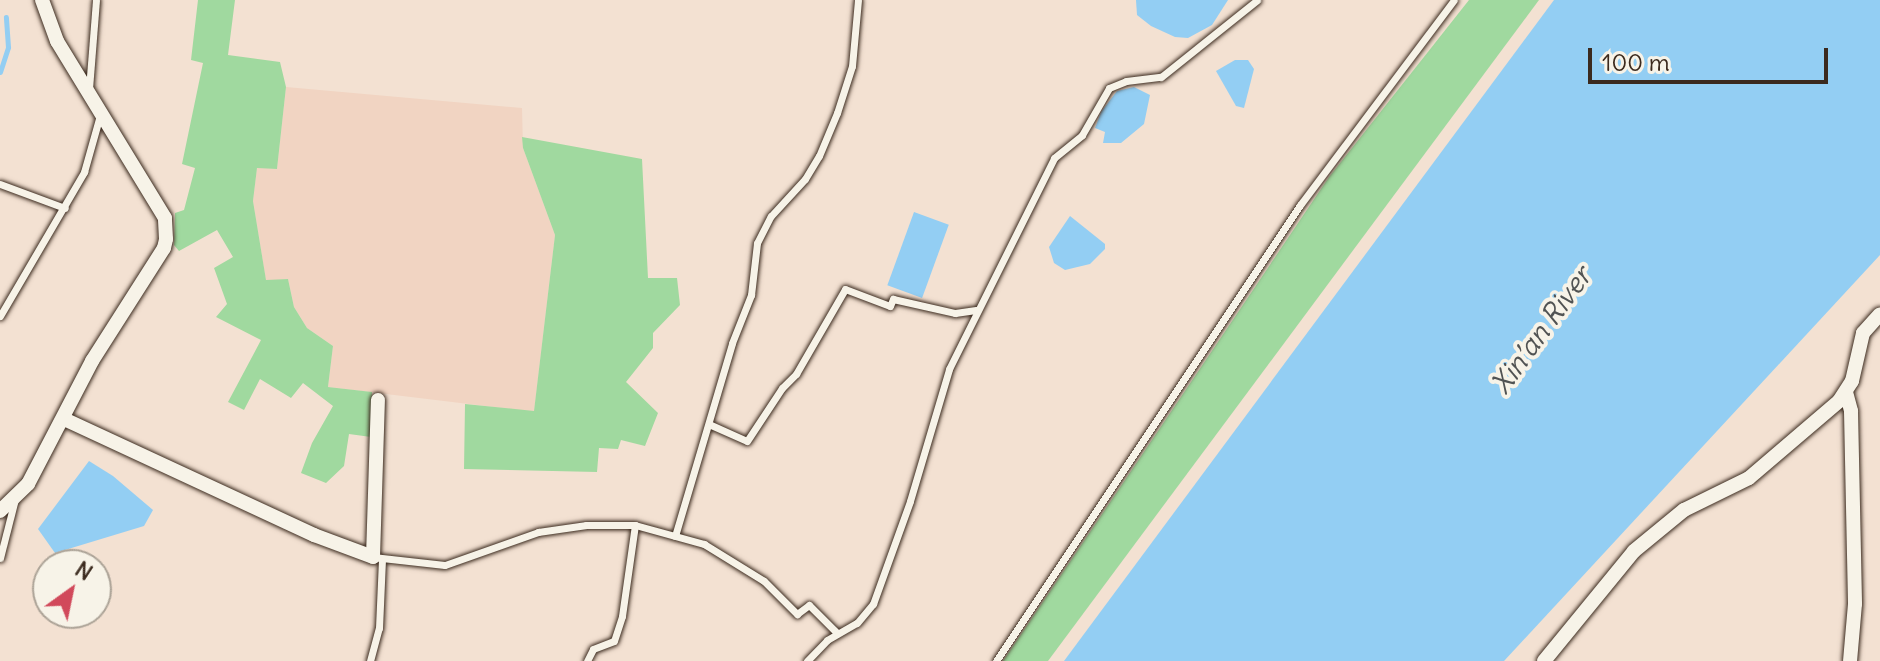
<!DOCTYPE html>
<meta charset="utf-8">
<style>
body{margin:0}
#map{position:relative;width:1880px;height:661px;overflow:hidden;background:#f3e1d2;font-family:Delius,sans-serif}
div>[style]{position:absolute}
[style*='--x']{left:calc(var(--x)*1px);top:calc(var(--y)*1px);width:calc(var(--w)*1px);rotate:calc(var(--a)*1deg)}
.built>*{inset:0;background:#f1d4c2}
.green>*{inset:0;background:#a0d99f}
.water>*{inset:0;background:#93cef3;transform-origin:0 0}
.stream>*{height:5px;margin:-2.5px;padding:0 2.5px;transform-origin:2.5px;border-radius:2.5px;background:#93cef3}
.roads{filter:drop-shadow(0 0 2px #3b2a1e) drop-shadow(0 0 2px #3b2a1e)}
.lane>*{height:7px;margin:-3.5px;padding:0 3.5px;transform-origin:3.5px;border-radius:3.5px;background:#f7f3e8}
.street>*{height:14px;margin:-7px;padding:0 7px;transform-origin:7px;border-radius:7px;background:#f7f3e8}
span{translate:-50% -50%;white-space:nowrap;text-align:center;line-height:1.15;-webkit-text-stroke:8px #f7f3e8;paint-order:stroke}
.water-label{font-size:28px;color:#515353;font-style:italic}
.north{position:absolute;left:32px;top:549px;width:80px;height:80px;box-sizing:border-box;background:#f7f3e8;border:2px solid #aca397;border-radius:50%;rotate:33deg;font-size:22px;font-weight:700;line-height:32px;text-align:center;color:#3b2a1e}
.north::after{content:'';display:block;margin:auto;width:28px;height:36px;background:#d1495b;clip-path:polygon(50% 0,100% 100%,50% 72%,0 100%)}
.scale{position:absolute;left:1588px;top:48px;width:240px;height:36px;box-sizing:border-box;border:4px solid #3b2a1e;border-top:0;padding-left:10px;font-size:24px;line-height:28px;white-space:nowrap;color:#3b2a1e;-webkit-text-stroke:6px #f7f3e8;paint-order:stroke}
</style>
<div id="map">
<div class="built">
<i style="clip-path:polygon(286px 87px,522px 108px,523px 148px,555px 235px,534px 412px,328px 387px,333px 346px,307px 328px,294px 307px,288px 279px,266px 281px,253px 201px,257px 167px,277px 169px)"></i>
</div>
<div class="green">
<i style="clip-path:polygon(198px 0,235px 0,228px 55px,280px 62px,286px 87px,277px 169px,257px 168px,253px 201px,266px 280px,288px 279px,294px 307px,307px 328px,333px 346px,328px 387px,372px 392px,371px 437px,349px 434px,344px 466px,326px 483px,301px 473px,312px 443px,333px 406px,303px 383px,291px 398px,260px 379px,244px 410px,228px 402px,261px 340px,216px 317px,227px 304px,214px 268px,233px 257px,217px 230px,179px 251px,174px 245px,175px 213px,184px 210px,195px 168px,182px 164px,203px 63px,191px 60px)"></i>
<i style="clip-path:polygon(1469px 0,1539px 0,1048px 661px,1003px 661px,1329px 177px)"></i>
<i style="clip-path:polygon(522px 137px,642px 159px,648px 278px,677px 278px,680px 305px,653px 333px,653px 348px,626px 382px,658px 413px,645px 446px,621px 440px,618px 449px,599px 448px,597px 472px,464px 469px,465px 404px,534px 411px,555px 235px,523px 148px)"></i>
</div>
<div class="water">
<i style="clip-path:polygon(1136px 0,1228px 0,1212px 25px,1188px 38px,1175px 37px,1151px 26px,1137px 15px)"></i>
<i style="clip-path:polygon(1554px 0,1880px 0,1880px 255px,1504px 661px,1064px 661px)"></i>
<i style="clip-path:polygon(1235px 60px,1248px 60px,1254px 69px,1244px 108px,1236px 106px,1216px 71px)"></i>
<i style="clip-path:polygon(1134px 87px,1150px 95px,1144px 124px,1121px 143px,1103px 143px,1105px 132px,1095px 128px,1101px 112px,1117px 91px)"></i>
<i style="left:914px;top:212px;width:37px;height:78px;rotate:20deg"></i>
<i style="clip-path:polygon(1070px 216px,1105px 244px,1105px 249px,1090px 264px,1065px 270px,1054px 263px,1049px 247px)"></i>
<i style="clip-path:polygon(89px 461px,113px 476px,153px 510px,144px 526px,55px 553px,38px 529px)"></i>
</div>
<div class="stream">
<i style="--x:0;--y:72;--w:26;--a:-72"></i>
<i style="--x:8;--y:47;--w:30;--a:-94"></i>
</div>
<div class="roads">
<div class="lane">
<i style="--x:89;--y:89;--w:89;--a:-85.5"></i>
<i style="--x:0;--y:184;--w:69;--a:20.3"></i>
<i style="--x:0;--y:316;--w:167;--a:-59.7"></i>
<i style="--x:84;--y:172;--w:59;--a:-74.3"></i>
<i style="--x:711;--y:425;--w:39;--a:24"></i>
<i style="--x:747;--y:441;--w:64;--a:-56.6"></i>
<i style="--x:782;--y:388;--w:20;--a:-45"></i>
<i style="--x:796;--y:374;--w:98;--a:-60"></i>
<i style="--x:845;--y:289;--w:48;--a:20.7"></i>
<i style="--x:890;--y:306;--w:8;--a:-67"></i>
<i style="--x:893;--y:299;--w:64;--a:12.7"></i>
<i style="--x:955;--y:313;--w:21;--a:-8"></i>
<i style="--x:675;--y:536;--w:201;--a:-73.5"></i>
<i style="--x:732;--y:343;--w:52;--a:-68.4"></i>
<i style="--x:751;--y:295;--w:52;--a:-83.4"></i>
<i style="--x:757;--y:243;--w:30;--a:-63"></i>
<i style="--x:771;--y:216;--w:50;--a:-47.4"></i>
<i style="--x:805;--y:179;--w:27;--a:-59"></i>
<i style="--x:819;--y:156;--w:47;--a:-67.3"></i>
<i style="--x:837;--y:113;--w:49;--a:-72.3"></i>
<i style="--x:852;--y:66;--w:66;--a:-84.8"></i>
<i style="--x:373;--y:557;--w:72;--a:6.3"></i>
<i style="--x:445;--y:565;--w:99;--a:-19.5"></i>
<i style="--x:538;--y:532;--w:49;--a:-8.3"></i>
<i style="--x:586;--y:525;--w:49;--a:0"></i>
<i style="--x:635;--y:525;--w:72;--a:15.4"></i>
<i style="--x:704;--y:544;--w:70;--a:31.7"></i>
<i style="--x:764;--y:581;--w:47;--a:45"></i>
<i style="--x:797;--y:614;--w:15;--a:-37"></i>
<i style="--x:809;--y:605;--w:40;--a:45"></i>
<i style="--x:0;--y:558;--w:61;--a:-75.7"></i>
<i style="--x:370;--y:661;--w:34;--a:-75"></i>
<i style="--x:379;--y:628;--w:69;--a:-87.5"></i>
<i style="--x:587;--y:661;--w:13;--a:-63"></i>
<i style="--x:593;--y:649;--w:22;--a:-21"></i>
<i style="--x:614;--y:641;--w:26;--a:-72"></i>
<i style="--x:622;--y:616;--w:92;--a:-81.9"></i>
<i style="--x:807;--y:661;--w:29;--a:-46"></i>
<i style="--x:827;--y:640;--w:34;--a:-30"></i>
<i style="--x:857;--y:623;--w:25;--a:-50"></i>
<i style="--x:873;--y:604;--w:109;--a:-70.2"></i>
<i style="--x:910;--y:501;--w:138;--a:-73.5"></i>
<i style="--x:949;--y:369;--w:236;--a:-63.5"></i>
<i style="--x:1054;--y:158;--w:36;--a:-39"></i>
<i style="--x:1082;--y:135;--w:54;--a:-60.1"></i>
<i style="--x:1109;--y:88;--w:18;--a:-22"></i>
<i style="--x:1126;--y:81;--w:35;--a:-7"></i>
<i style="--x:1161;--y:77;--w:123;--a:-38.7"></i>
<i style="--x:996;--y:661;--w:548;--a:-56.31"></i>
<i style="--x:1300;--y:205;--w:256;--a:-53.1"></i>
</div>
<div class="street">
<i style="--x:1846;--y:392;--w:20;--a:75"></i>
<i style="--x:1851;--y:411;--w:193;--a:88.8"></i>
<i style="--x:1855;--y:604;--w:57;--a:95"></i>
<i style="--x:64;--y:419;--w:276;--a:24.9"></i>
<i style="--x:314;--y:535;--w:63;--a:20.4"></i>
<i style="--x:373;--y:557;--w:157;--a:-88.2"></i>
<i style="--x:0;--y:511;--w:39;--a:-44"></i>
<i style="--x:28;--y:484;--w:139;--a:-62.5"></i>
<i style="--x:92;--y:361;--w:134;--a:-57.5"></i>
<i style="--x:164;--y:248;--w:9;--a:-77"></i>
<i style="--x:166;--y:239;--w:21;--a:-93"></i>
<i style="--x:165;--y:218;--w:207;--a:-121.4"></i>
<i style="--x:57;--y:41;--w:44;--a:-110.1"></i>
<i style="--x:1544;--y:661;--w:142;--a:-50.7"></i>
<i style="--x:1634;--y:551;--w:65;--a:-39.4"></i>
<i style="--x:1684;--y:510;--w:72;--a:-26.2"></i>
<i style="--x:1749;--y:478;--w:118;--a:-40.5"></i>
<i style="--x:1839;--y:401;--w:24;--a:-57"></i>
<i style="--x:1852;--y:381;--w:49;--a:-77.1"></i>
<i style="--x:1863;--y:333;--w:25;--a:-48"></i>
</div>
</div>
<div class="water-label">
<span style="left:1541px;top:330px;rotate:-54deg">Xin’an River</span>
</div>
<div class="north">N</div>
<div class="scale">100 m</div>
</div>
